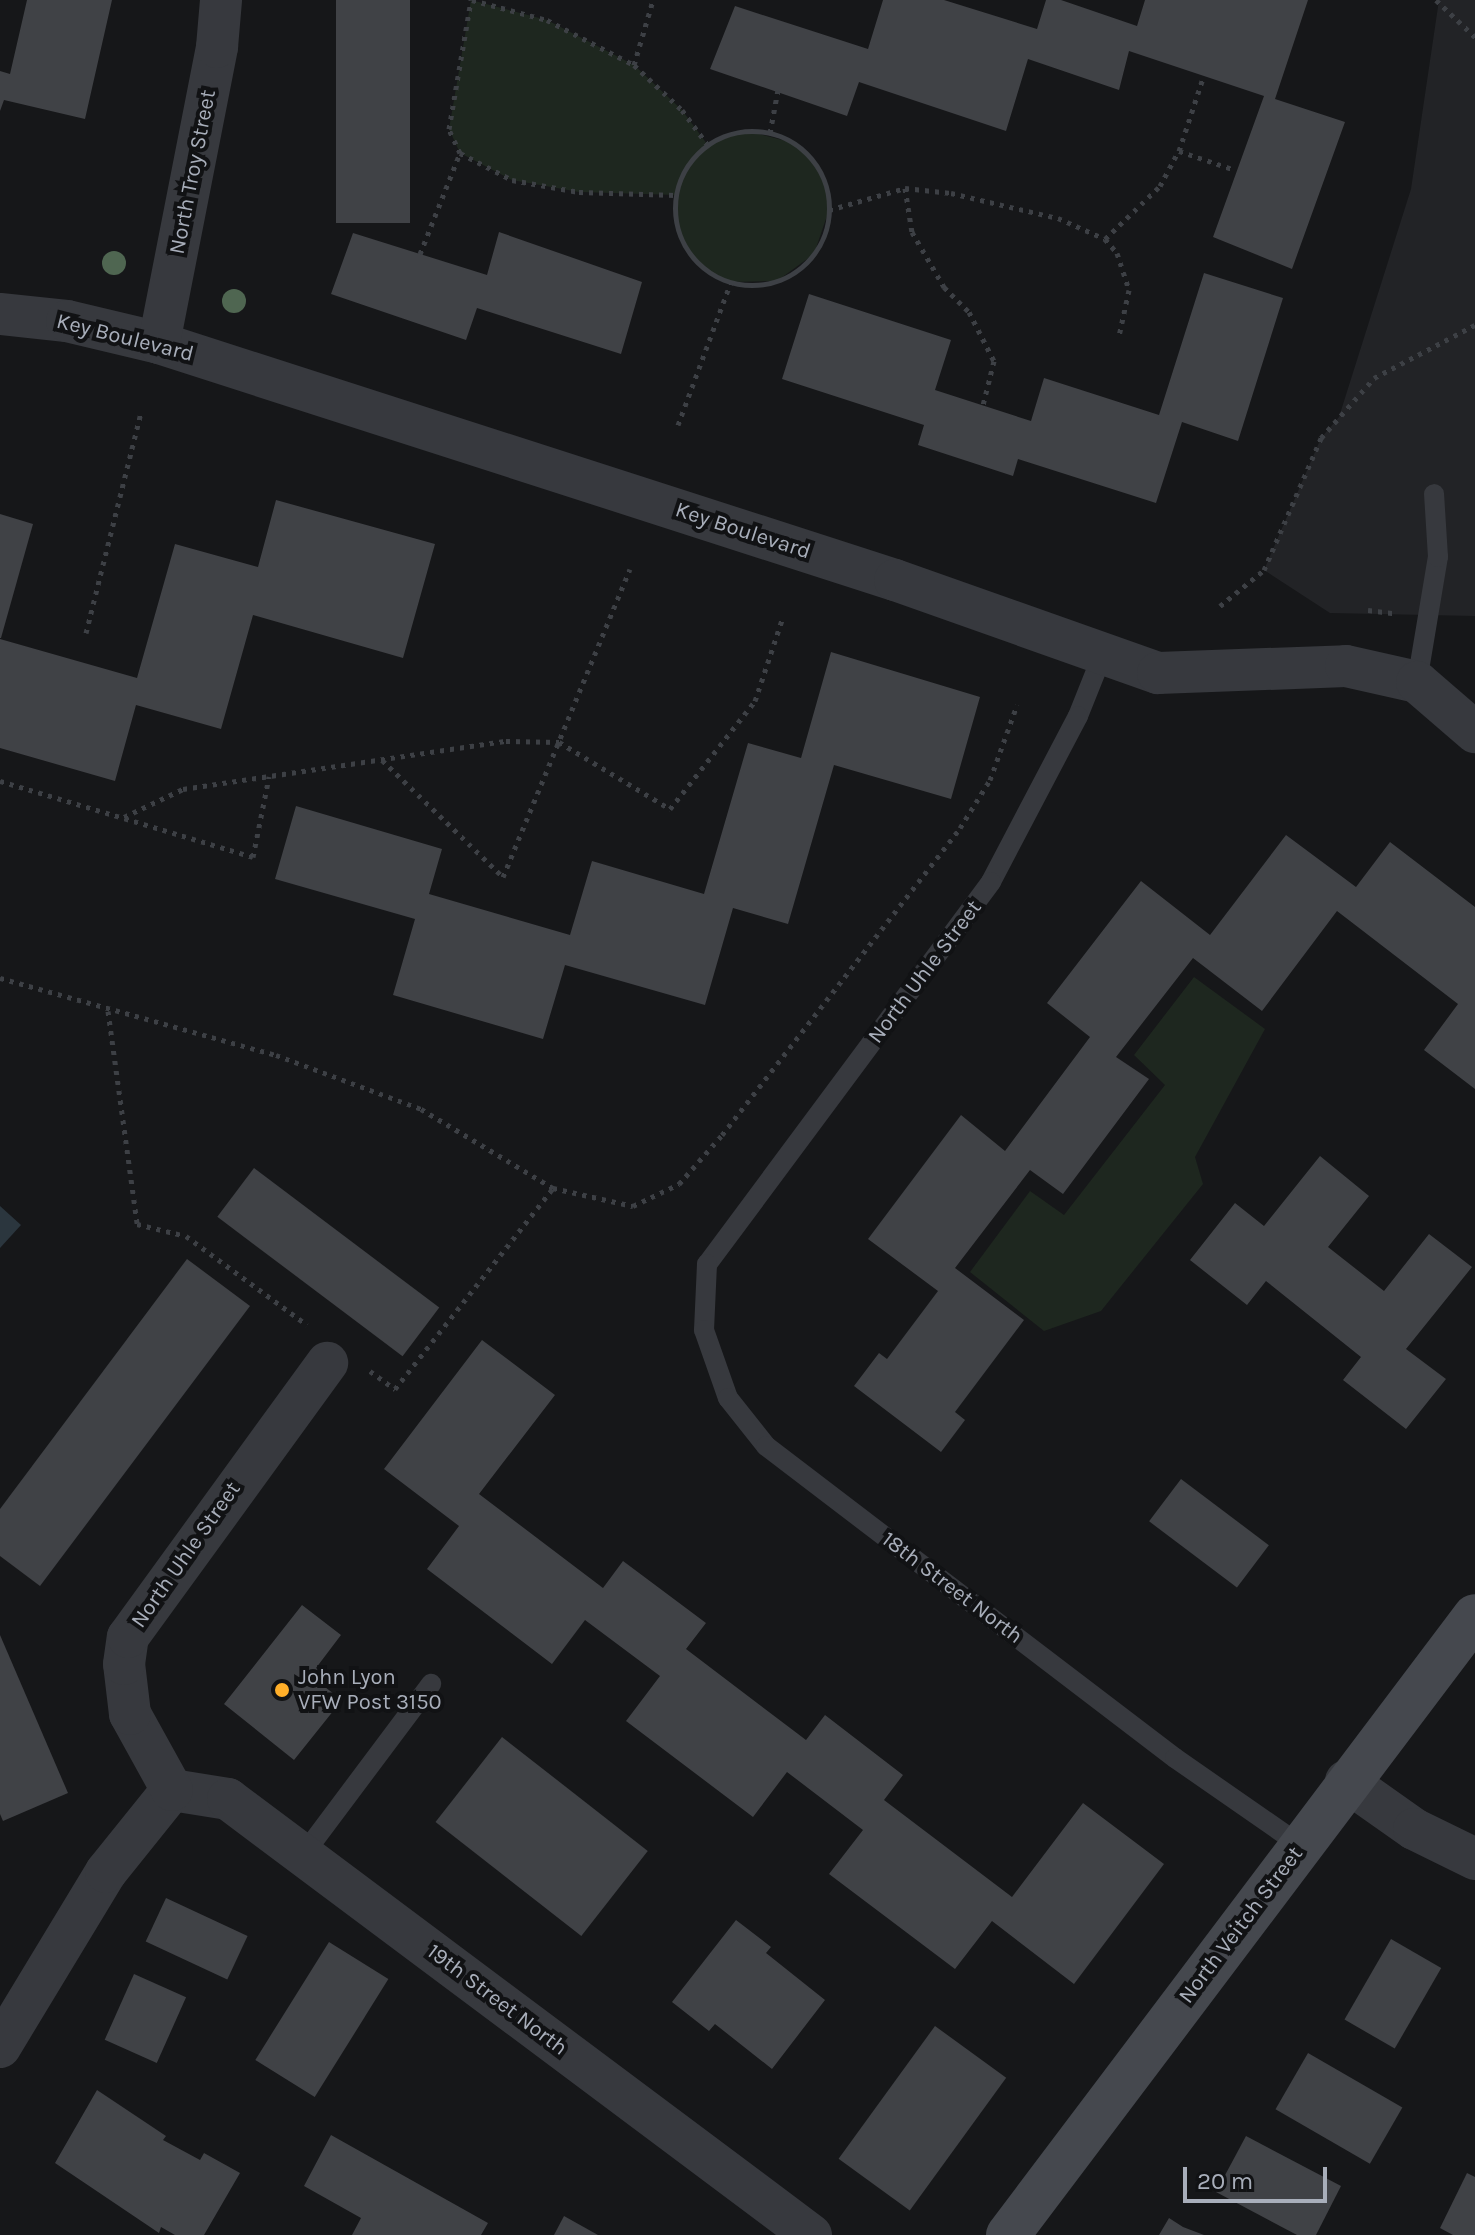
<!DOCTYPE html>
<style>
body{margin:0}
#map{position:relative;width:1475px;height:2235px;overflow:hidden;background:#161719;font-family:Karla,sans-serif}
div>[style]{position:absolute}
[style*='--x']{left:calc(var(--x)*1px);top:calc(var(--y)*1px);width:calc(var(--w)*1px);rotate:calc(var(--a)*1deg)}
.built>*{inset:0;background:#222326}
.green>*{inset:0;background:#1e271f}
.water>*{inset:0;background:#2b363e}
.building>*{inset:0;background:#404246;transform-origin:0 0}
.path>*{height:5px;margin-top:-2.5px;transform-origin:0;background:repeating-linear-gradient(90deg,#3d4045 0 4px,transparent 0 10px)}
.path>.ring{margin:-2.5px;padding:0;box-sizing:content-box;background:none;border:5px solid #3d4045;border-radius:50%}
.service>*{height:20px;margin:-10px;padding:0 10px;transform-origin:10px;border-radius:10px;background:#37393e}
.minor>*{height:42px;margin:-21px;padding:0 21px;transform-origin:21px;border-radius:21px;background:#37393e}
.secondary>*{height:44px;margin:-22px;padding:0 22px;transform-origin:22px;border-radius:22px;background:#45484e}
.trees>*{width:24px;height:24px;margin:-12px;border-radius:50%;background:#4f6651}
.dots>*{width:22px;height:22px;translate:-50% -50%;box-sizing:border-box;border:4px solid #111214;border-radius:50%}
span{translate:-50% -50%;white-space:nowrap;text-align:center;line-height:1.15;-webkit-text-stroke:8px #111214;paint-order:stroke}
.street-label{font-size:22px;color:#a8aeba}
.poi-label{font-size:22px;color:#a8aeba}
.left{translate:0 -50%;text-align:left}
.scale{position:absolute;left:1183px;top:2167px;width:144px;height:36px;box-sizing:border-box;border:4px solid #a8aeba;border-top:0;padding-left:10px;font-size:24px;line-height:28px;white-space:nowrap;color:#a8aeba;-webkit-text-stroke:6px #111214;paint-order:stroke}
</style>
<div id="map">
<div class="built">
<i style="clip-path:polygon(1439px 0,1475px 0,1475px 616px,1330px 613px,1264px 570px,1321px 438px,1339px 417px,1411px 189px)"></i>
</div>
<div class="green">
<i style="clip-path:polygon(471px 0,547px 20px,634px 65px,682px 110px,707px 144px,748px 131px,794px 143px,813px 161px,825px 184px,829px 210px,814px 254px,777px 281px,731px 282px,708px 272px,690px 255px,678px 233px,676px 195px,579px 192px,512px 180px,460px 153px,449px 129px)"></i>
<i style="clip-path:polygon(1194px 977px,1265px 1029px,1195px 1157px,1203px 1184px,1101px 1311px,1044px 1331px,970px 1272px,1030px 1191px,1064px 1215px,1165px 1085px,1134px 1055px)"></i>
</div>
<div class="water">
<i style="clip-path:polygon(0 1206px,21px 1225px,0 1248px)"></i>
</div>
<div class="building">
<i style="clip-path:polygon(27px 0,112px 0,85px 119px,4px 100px,0 111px,0 71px,10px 74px)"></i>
<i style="left:336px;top:0;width:74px;height:223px"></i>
<i style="clip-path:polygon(883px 0,944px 0,1037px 29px,1046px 0,1061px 0,1137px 26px,1145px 0,1308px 0,1275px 99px,1345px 122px,1292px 269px,1213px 237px,1264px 96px,1129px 51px,1119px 90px,1028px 59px,1006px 131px,859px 82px,847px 116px,710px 69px,735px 6px,868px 49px)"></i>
<i style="clip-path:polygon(499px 232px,642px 282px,621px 354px,477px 308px,466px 340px,331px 294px,353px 233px,487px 275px)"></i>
<i style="clip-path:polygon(1204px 273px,1283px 298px,1238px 441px,1182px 422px,1156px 503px,1018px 459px,1013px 476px,918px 445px,924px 425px,782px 379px,809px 294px,951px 340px,935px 390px,1031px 421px,1044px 378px,1159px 415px)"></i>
<i style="clip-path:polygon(276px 500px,435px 544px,403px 658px,253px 615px,221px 729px,136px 705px,115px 781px,0 748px,0 639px,137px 678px,175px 544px,258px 567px)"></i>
<i style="clip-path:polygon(0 514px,33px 524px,1px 638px,0 638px)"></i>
<i style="clip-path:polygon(831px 652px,980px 697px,951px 799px,834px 765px,788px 924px,733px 908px,705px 1005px,565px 965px,543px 1039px,393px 995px,415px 919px,275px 879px,296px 806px,442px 849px,429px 894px,570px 935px,592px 861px,704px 894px,748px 743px,801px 758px)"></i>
<i style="clip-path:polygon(1286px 835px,1356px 887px,1390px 842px,1475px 907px,1475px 1089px,1424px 1050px,1458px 1004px,1337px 911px,1262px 1011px,1193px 958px,1116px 1057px,1149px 1079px,1063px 1194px,1030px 1170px,955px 1268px,1024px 1320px,955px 1412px,965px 1420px,941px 1452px,854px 1386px,879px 1353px,887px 1359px,938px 1291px,868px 1239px,961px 1115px,1005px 1151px,1090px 1037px,1047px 1003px,1141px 881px,1210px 935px)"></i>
<i style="clip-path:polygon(1320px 1156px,1369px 1196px,1328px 1247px,1384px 1291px,1429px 1234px,1472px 1267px,1406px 1349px,1446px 1379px,1406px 1429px,1343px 1380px,1361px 1357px,1266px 1281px,1247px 1305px,1190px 1260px,1235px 1203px,1264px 1226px)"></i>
<i style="left:254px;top:1168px;width:232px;height:61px;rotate:37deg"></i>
<i style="clip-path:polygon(187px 1259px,250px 1306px,40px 1586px,0 1556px,0 1509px)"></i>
<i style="clip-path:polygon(482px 1340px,555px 1395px,479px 1494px,603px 1588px,623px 1561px,706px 1623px,686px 1649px,806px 1740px,825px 1715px,903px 1775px,884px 1800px,1012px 1897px,1083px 1803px,1164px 1864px,1074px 1984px,992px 1921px,955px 1969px,829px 1874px,863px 1830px,787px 1772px,753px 1817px,626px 1721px,660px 1676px,585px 1620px,552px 1664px,427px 1569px,459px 1526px,384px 1469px)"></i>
<i style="left:1181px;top:1479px;width:110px;height:53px;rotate:37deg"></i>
<i style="clip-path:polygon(302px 1605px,341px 1635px,316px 1668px,323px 1673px,317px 1681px,342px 1700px,294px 1760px,224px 1704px)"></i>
<i style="clip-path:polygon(0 1635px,68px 1793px,3px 1821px,0 1814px)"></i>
<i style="left:502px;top:1737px;width:185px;height:108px;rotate:38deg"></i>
<i style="left:166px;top:1898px;width:90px;height:48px;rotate:25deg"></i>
<i style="clip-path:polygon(736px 1920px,771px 1947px,766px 1953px,825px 2000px,772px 2069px,715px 2024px,709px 2031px,672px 2002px)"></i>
<i style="left:1391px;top:1939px;width:58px;height:93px;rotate:30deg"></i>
<i style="left:329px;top:1942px;width:70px;height:139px;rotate:32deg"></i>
<i style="left:134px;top:1974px;width:57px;height:72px;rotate:24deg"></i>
<i style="left:935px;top:2026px;width:88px;height:164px;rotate:36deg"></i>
<i style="left:1308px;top:2053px;width:109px;height:65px;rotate:30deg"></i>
<i style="clip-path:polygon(97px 2090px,166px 2136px,163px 2140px,200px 2160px,204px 2153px,240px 2173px,204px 2235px,175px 2235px,161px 2227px,159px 2233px,55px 2163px)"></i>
<i style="clip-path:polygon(331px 2135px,488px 2223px,481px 2235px,352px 2235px,361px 2218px,304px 2186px)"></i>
<i style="clip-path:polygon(1246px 2136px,1341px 2186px,1316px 2235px,1297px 2235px,1216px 2192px)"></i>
<i style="clip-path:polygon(1467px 2173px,1475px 2177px,1475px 2235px,1453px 2235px,1440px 2228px)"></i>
<i style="clip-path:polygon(564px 2216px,598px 2235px,554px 2235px)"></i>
<i style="clip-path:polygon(1169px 2218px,1183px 2227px,1204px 2235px,1159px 2235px)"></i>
</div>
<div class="path">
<i style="--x:472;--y:0;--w:78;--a:14.9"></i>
<i style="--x:547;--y:20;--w:98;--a:27.3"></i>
<i style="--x:634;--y:65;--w:66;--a:43.2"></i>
<i style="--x:682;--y:110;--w:42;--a:53.7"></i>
<i style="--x:1436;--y:0;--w:54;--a:43.5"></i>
<i style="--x:634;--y:65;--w:68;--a:-73.7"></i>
<i class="ring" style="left:675px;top:131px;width:149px;height:149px"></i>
<i style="--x:770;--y:133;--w:44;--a:-79.5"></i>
<i style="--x:1179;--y:151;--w:59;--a:18.7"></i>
<i style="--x:460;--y:153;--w:59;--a:27.4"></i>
<i style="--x:512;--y:180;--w:68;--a:10.2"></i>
<i style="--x:579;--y:192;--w:97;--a:1.8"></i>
<i style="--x:905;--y:188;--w:45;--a:81"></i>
<i style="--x:912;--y:232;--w:64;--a:59.8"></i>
<i style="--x:944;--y:287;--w:35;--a:45"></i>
<i style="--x:969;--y:312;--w:55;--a:63"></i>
<i style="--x:994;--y:361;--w:45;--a:104"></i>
<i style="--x:829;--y:210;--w:79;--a:-16.1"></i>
<i style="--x:905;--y:188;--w:46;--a:6.2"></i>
<i style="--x:951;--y:193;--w:110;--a:13.2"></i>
<i style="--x:1058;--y:218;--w:51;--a:24.1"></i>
<i style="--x:1105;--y:239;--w:76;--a:-43.9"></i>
<i style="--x:1160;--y:186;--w:40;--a:-62"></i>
<i style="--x:1179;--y:151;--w:77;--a:-71.8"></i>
<i style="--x:1105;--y:239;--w:18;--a:49"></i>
<i style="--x:1117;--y:253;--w:39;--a:72"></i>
<i style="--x:1129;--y:290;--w:47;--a:102.3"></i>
<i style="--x:420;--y:254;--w:109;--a:-68.4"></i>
<i style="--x:460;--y:153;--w:26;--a:-115"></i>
<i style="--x:449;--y:129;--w:131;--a:-80.3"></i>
<i style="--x:678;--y:425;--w:153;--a:-69.7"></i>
<i style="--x:1220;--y:606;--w:57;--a:-39.3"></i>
<i style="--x:1264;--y:570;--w:144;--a:-66.6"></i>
<i style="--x:1321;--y:438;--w:80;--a:-48.5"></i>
<i style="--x:1374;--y:378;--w:114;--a:-27.7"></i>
<i style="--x:1368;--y:610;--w:26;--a:7"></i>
<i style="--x:86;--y:633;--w:227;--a:-76"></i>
<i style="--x:382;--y:760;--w:168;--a:44"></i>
<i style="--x:503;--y:877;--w:333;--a:-67.6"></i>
<i style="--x:0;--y:781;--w:264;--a:16.7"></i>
<i style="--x:253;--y:857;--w:82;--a:-78.7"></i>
<i style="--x:124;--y:817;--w:65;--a:-25.4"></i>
<i style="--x:183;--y:789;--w:327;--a:-8.5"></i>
<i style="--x:506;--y:741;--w:53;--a:1.1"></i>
<i style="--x:559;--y:742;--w:130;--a:31.1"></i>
<i style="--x:670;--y:809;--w:137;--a:-51.8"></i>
<i style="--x:755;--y:701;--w:85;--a:-71.6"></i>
<i style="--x:0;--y:978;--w:287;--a:15.6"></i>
<i style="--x:276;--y:1055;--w:155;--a:20.4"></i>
<i style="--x:421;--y:1109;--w:154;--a:30.9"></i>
<i style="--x:553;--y:1188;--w:82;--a:12.7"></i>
<i style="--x:633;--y:1206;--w:51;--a:-25.6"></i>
<i style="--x:679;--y:1184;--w:65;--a:-48.7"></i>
<i style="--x:722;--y:1135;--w:388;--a:-52.2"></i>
<i style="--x:960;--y:828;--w:57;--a:-58"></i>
<i style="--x:990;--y:780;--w:80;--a:-70.2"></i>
<i style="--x:108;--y:1011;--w:215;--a:82.2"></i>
<i style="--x:137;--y:1224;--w:50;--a:13.8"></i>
<i style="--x:186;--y:1236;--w:150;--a:36.3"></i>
<i style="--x:370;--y:1371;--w:31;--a:36"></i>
<i style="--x:395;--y:1389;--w:256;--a:-51.8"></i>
</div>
<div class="service">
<i style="--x:1102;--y:656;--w:65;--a:111.8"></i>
<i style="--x:1078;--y:716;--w:187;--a:117.7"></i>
<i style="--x:991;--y:882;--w:476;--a:126.6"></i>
<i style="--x:707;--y:1264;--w:66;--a:92.6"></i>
<i style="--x:704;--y:1330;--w:72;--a:70.6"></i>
<i style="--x:728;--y:1398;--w:61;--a:51.6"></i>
<i style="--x:766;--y:1446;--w:514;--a:37.34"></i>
<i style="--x:1175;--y:1758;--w:152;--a:34.8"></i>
<i style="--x:1417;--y:682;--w:127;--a:-80.5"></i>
<i style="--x:1438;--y:557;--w:63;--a:-93.6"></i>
<i style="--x:303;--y:1855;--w:214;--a:-53.2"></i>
</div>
<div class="minor">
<i style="--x:0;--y:314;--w:67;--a:6"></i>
<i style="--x:67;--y:321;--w:95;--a:13.4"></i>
<i style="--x:159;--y:343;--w:773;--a:17.85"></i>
<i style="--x:895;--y:580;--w:279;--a:19.5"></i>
<i style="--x:1158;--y:673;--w:188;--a:-2.1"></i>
<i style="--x:1346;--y:666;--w:73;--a:12.7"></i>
<i style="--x:1417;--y:682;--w:77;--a:40.8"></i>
<i style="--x:159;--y:343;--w:302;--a:-78.9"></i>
<i style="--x:217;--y:47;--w:47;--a:-85.1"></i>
<i style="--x:1346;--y:1781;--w:83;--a:35.2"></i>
<i style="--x:1414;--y:1829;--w:68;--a:26.2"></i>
<i style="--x:172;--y:1790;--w:57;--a:9.1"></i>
<i style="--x:228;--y:1799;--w:728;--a:36.79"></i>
<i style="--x:0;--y:2047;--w:205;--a:-58.8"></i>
<i style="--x:106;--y:1872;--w:105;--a:-51.2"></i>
<i style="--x:172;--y:1790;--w:87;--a:-118.9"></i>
<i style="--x:130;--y:1714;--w:50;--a:-96.8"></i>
<i style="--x:124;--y:1664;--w:27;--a:-82"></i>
<i style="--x:128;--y:1637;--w:339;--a:-54"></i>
</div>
<div class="secondary">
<i style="--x:1008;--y:2235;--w:775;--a:-52.97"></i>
</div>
<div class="trees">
<i style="left:114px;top:263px"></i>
<i style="left:234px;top:301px"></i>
</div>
<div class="dots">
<i style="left:282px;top:1690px;background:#ffae29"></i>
</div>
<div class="street-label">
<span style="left:193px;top:172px;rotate:-79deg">North Troy Street</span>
<span style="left:125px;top:338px;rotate:14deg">Key Boulevard</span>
<span style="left:743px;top:531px;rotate:18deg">Key Boulevard</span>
<span style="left:925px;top:972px;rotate:-53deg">North Uhle Street</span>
<span style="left:186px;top:1555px;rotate:-55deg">North Uhle Street</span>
<span style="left:952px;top:1588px;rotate:37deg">18th Street North</span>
<span style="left:1241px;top:1925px;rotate:-53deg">North Veitch Street</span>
<span style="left:497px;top:2000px;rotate:37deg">19th Street North</span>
</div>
<div class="poi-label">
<span class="left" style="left:298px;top:1690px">John Lyon<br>VFW Post 3150</span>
</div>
<div class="scale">20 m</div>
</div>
